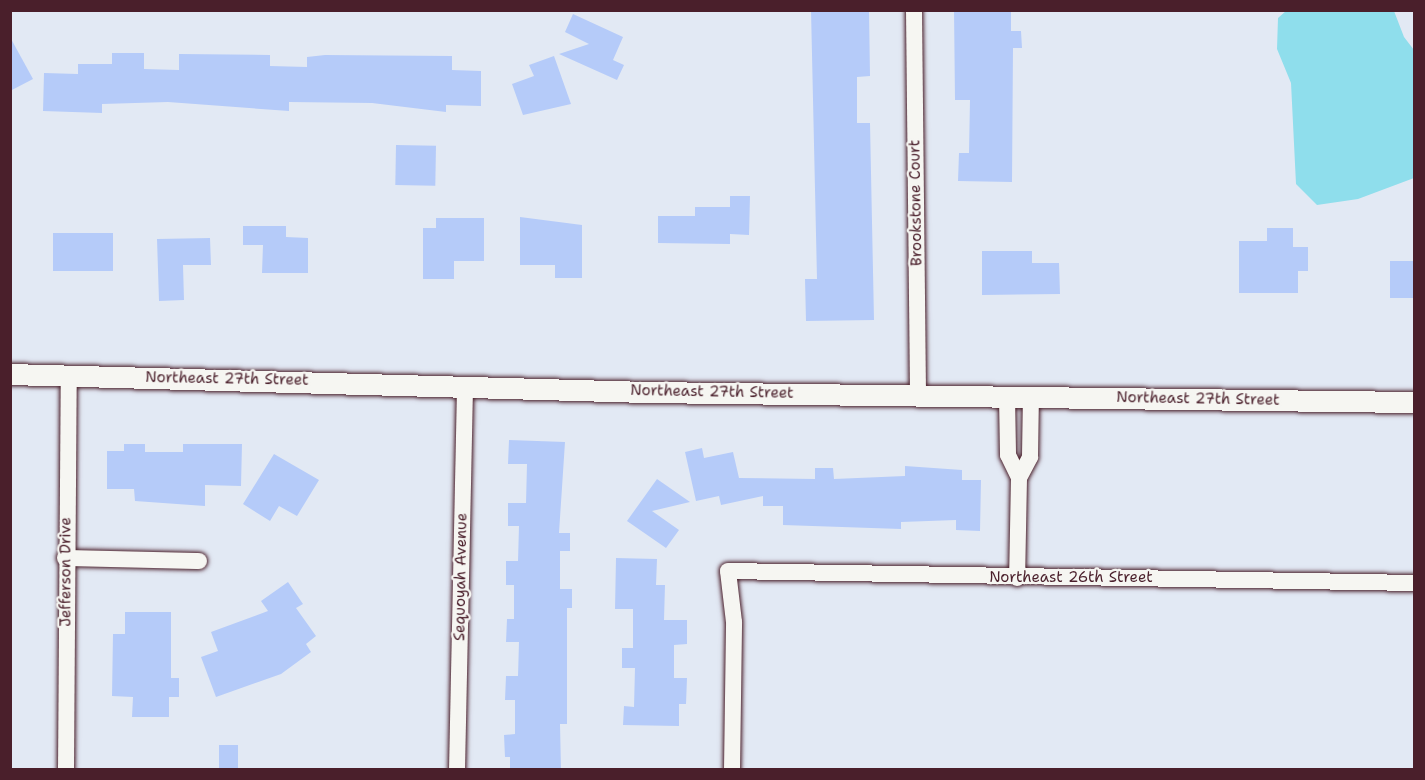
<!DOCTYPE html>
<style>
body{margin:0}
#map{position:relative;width:1425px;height:780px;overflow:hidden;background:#e2e9f4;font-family:"Shantell Sans",sans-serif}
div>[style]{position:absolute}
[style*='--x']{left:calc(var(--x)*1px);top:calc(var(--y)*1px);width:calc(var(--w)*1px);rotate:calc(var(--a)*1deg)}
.water>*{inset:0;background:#8fdeec}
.building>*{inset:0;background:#b5cbf9;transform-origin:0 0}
.roads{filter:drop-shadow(0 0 2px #4a1f2b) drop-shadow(0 0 2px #4a1f2b)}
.minor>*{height:16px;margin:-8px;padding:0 8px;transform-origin:8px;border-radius:8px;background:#f6f6f2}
.tertiary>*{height:21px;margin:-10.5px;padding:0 10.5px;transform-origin:10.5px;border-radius:10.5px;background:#f6f6f2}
span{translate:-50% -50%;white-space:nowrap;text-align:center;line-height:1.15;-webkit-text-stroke:4.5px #f6f6f2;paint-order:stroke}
.street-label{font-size:15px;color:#4a1f2b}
.frame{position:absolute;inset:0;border:12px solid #4a1f2b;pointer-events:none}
</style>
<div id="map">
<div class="water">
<i style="clip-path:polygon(1286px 11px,1394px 11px,1404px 37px,1414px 50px,1414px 178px,1358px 199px,1317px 205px,1296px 184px,1291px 83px,1277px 49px,1278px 18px)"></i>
</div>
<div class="building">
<i style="clip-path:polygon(811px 10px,869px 10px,870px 76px,857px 77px,857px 123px,870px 123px,874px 320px,806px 321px,805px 279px,817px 279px)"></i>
<i style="clip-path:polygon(954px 10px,1011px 10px,1011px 31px,1021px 31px,1022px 48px,1013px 48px,1012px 182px,958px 181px,959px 153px,969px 153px,970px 100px,955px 100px)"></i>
<i style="clip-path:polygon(573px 14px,623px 37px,613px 60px,624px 65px,617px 80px,559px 54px,589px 44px,565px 32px)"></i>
<i style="clip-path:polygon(10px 37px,33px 79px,10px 91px)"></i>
<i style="clip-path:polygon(112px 53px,144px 53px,144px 69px,179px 70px,179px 54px,270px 55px,270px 66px,307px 67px,307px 57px,325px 55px,452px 56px,452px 70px,481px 71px,481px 106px,446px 105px,446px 112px,372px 103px,289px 102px,289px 111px,168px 102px,102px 104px,102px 113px,43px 111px,44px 73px,78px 74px,78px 64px,112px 64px)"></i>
<i style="clip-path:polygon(554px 56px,571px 104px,523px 115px,512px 84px,534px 76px,529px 65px)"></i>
<i style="left:396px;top:145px;width:40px;height:40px;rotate:1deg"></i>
<i style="clip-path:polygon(730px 196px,750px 196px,749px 235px,730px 234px,730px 244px,658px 243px,658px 216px,695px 216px,695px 207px,730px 207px)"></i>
<i style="clip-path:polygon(520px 217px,582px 225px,582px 278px,555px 278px,555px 265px,520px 265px)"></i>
<i style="clip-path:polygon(436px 218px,484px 218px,484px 261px,454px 261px,454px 279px,423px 279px,423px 228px,436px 228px)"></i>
<i style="clip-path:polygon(243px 226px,286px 226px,286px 237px,308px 238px,308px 273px,262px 273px,263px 245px,243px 245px)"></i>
<i style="clip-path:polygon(1267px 228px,1293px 228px,1293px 247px,1308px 247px,1308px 271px,1298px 271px,1298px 293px,1239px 293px,1239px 241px,1267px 241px)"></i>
<i style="left:53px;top:233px;width:60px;height:38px"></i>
<i style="clip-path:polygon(210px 238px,211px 265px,183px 265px,184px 300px,159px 301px,157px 239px)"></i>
<i style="clip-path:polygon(982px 251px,1032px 251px,1032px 263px,1059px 263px,1060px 294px,982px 295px)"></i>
<i style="left:1390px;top:261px;width:24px;height:37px"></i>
<i style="clip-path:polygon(509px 440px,565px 442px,559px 533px,570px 533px,570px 551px,560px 551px,560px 589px,572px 589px,572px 608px,567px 608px,567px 724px,560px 724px,561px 770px,510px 770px,510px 757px,505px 757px,504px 735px,515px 734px,515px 700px,505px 700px,506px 676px,518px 676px,519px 642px,506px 642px,507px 619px,514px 619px,514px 585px,506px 585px,506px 561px,518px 561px,519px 526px,508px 526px,508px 503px,526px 503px,527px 464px,508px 464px)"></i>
<i style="clip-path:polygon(124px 444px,145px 444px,145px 452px,183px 452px,183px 444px,242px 444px,241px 486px,205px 485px,205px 506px,135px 501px,134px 489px,107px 489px,107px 451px,124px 451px)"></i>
<i style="clip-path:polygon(702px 448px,704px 458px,733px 452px,739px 478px,815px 479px,815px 468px,833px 468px,834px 479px,905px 476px,905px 466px,962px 470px,962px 480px,981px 480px,980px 531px,956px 530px,956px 520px,901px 522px,901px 529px,783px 525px,783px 506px,763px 506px,763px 496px,721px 505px,719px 496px,696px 501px,685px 452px)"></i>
<i style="clip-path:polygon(274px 454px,319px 480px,297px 516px,279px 506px,270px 521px,243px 504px)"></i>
<i style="clip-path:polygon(657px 479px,690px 502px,652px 511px,679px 530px,666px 548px,627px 521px)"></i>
<i style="clip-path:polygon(616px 558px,657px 559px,656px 585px,665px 585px,664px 620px,687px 620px,687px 644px,674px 645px,674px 678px,687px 678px,686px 704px,679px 704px,679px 726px,623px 725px,624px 706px,634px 707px,635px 668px,622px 668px,622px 648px,633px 648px,633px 609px,615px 609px)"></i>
<i style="clip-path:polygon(288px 582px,303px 604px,296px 608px,316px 636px,306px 644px,311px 652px,281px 674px,216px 697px,201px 657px,218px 651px,211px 632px,268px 611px,261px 601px)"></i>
<i style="clip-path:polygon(125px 612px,171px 612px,171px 678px,179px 678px,179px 697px,169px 697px,169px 717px,132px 717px,133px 697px,112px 696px,113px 634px,125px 634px)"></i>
<i style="left:219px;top:745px;width:19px;height:25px"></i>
</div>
<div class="roads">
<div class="minor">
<i style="--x:914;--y:10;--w:385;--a:89.4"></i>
<i style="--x:1007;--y:396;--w:59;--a:89"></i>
<i style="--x:1008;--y:455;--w:25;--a:64"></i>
<i style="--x:1019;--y:478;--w:100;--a:91.1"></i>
<i style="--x:1019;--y:478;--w:24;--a:-62"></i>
<i style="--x:1030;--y:457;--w:61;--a:-89.1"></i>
<i style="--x:65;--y:558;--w:134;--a:1.3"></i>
<i style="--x:66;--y:770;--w:395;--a:-89.6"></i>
<i style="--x:457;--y:770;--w:385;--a:-88.8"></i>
<i style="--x:732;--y:770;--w:148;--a:-89.2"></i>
<i style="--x:734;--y:622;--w:51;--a:-96.7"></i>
<i style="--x:728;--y:571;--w:686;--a:1"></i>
</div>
<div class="tertiary">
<i style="--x:10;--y:374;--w:638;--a:1.62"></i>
<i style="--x:648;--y:392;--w:766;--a:0.75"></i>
</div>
</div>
<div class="street-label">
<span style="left:916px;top:203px;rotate:-91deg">Brookstone Court</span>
<span style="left:227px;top:379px;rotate:1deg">Northeast 27th Street</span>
<span style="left:712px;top:392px;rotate:1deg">Northeast 27th Street</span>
<span style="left:1198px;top:399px;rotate:1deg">Northeast 27th Street</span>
<span style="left:66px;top:572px;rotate:-90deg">Jefferson Drive</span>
<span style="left:461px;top:577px;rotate:-89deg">Sequoyah Avenue</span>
<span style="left:1071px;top:578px">Northeast 26th Street</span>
</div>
<div class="frame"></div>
</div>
